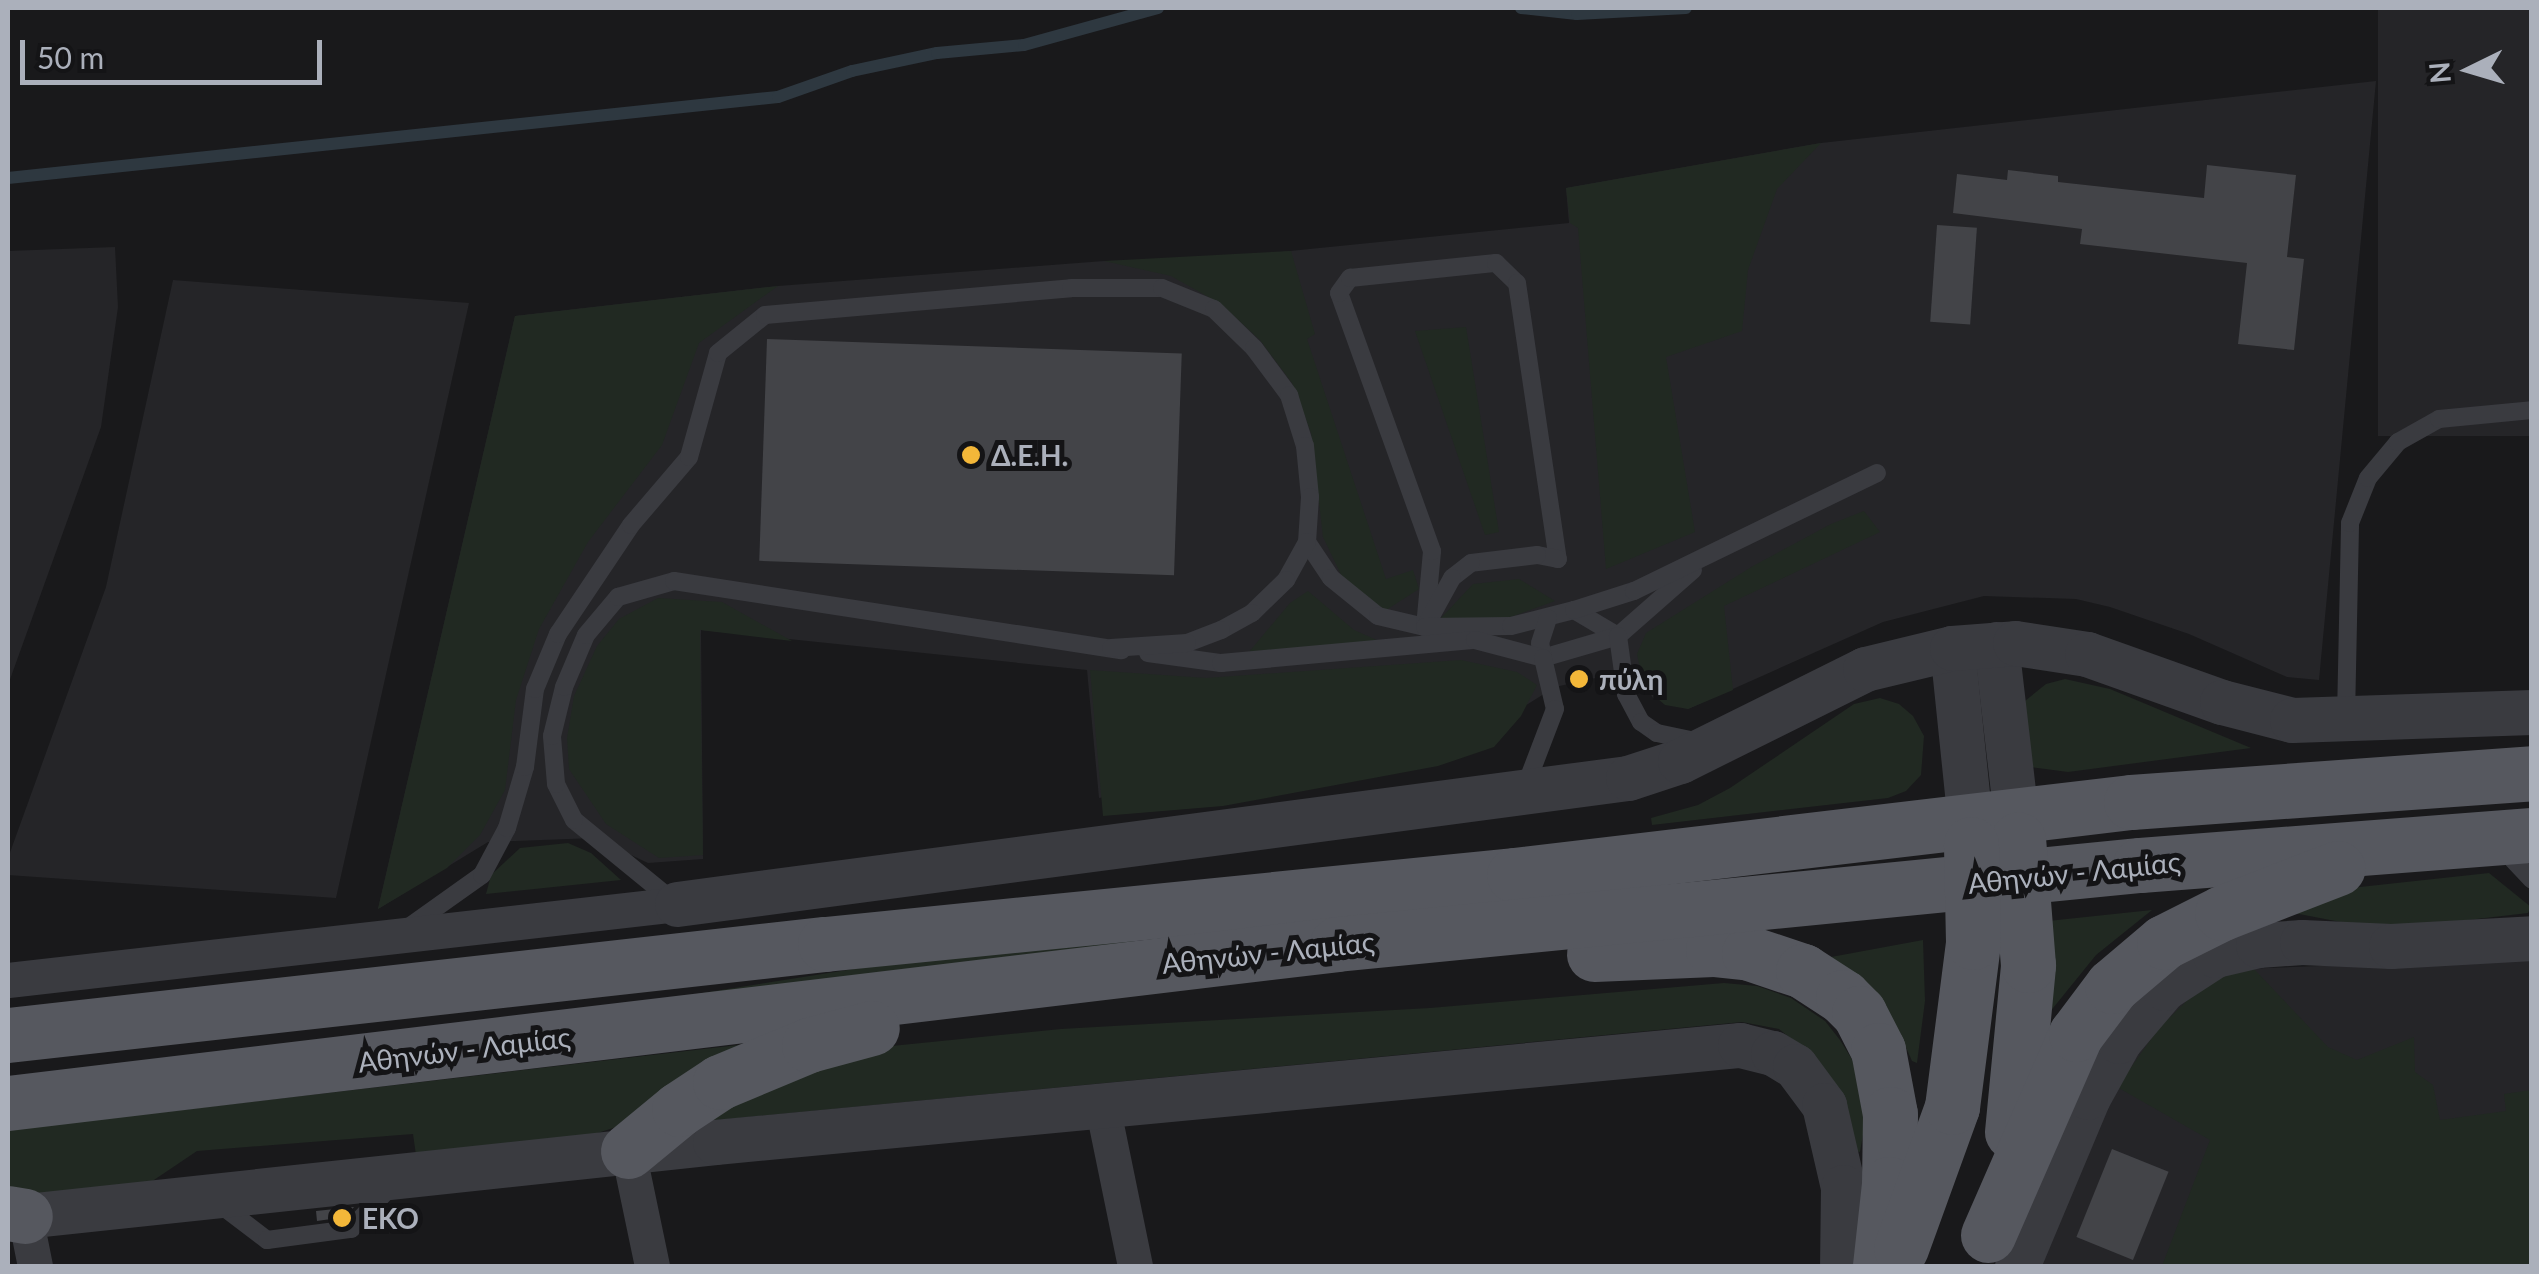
<!DOCTYPE html>
<meta charset="utf-8">
<style>
body{margin:0}
#map{position:relative;width:2539px;height:1274px;overflow:hidden;background:#19191b;font-family:Lato,sans-serif}
div>[style]{position:absolute}
[style*='--x']{left:calc(var(--x)*1px);top:calc(var(--y)*1px);width:calc(var(--w)*1px);rotate:calc(var(--a)*1deg)}
.built>*{inset:0;background:#252528;transform-origin:0 0}
.green>*{inset:0;background:#212922;transform-origin:0 0}
.stream>*{height:12px;margin:-6px;padding:0 6px;transform-origin:6px;border-radius:6px;background:#2e3840}
.building>*{inset:0;background:#434448;transform-origin:0 0}
.service>*{height:18px;margin:-9px;padding:0 9px;transform-origin:9px;border-radius:9px;background:#3a3b40}
.minor>*{height:35px;margin:-17.5px;padding:0 17.5px;transform-origin:17.5px;border-radius:17.5px;background:#3a3b40}
.tertiary>*{height:45px;margin:-22.5px;padding:0 22.5px;transform-origin:22.5px;border-radius:22.5px;background:#3a3b40}
.primary>*{height:55px;margin:-27.5px;padding:0 27.5px;transform-origin:27.5px;border-radius:27.5px;background:#56585f}
.dots>*{width:28px;height:28px;translate:-50% -50%;box-sizing:border-box;border:5px solid #141416;border-radius:50%}
span{translate:-50% -50%;white-space:nowrap;text-align:center;line-height:1.15;-webkit-text-stroke:10px #141416;paint-order:stroke}
.poi-label{font-size:28px;color:#abb0bb;font-weight:700}
.left{translate:0 -50%;text-align:left}
.street-label{font-size:28px;color:#abb0bb}
.frame{position:absolute;inset:0;border:10px solid #abb0bb;pointer-events:none}
.north{position:absolute;left:2419px;top:20px;width:100px;height:100px;-webkit-text-stroke:8px #141416;paint-order:stroke;rotate:265deg;font-size:28px;font-weight:700;line-height:40px;text-align:center;color:#abb0bb}
.north::after{content:'';display:block;margin:auto;width:35px;height:45px;background:#abb0bb;clip-path:polygon(50% 0,100% 100%,50% 72%,0 100%)}
.scale{position:absolute;left:20px;top:40px;width:302px;height:45px;box-sizing:border-box;border:5px solid #abb0bb;border-top:0;padding-left:12px;font-size:30px;line-height:35px;white-space:nowrap;color:#abb0bb;-webkit-text-stroke:8px #141416;paint-order:stroke}
</style>
<div id="map">
<div class="built">
<i style="left:2378px;top:8px;width:153px;height:428px"></i>
<i style="clip-path:polygon(2376px 81px,2319px 680px,2287px 677px,2189px 634px,2110px 607px,2076px 599px,1984px 596px,1883px 622px,1688px 709px,1653px 698px,1636px 669px,1555px 687px,1498px 723px,1099px 798px,1087px 670px,701px 630px,703px 859px,648px 863px,595px 838px,488px 842px,378px 909px,515px 316px,778px 286px,1104px 261px,1221px 258px,1569px 223px,1566px 188px,1821px 143px)"></i>
<i style="clip-path:polygon(115px 247px,118px 307px,101px 427px,8px 685px,8px 251px)"></i>
<i style="clip-path:polygon(173px 280px,469px 303px,336px 898px,8px 875px,8px 858px,106px 587px)"></i>
<i style="clip-path:polygon(2531px 958px,2531px 1266px,2036px 1266px,2126px 1060px,2214px 970px)"></i>
</div>
<div class="green">
<i style="clip-path:polygon(1821px 143px,1777px 189px,1748px 270px,1742px 331px,1666px 357px,1695px 532px,1606px 569px,1578px 228px,1570px 223px,1566px 188px)"></i>
<i style="clip-path:polygon(1291px 251px,1315px 334px,1307px 339px,1386px 579px,1413px 570px,1419px 589px,1383px 612px,1345px 583px,1323px 537px,1311px 433px,1292px 383px,1260px 340px,1221px 304px,1171px 276px,1104px 261px)"></i>
<i style="clip-path:polygon(778px 286px,699px 343px,662px 445px,588px 542px,539px 629px,516px 700px,505px 790px,480px 835px,447px 868px,378px 909px,515px 316px)"></i>
<i style="clip-path:polygon(1466px 327px,1499px 532px,1485px 535px,1415px 331px)"></i>
<i style="clip-path:polygon(1864px 511px,1880px 532px,1724px 606px,1733px 690px,1688px 709px,1665px 705px,1644px 687px,1637px 654px,1646px 633px,1753px 566px,1831px 524px)"></i>
<i style="clip-path:polygon(1519px 579px,1555px 601px,1508px 618px,1440px 619px,1473px 584px)"></i>
<i style="clip-path:polygon(1308px 591px,1354px 630px,1379px 641px,1249px 652px,1290px 603px)"></i>
<i style="clip-path:polygon(658px 598px,722px 602px,792px 641px,700px 630px,703px 855px,659px 858px,606px 824px,569px 769px,567px 738px,574px 696px,597px 646px,619px 619px)"></i>
<i style="clip-path:polygon(1461px 660px,1517px 672px,1537px 685px,1521px 716px,1494px 747px,1438px 766px,1223px 806px,1103px 816px,1090px 670px,1206px 678px)"></i>
<i style="clip-path:polygon(2065px 679px,2110px 689px,2251px 748px,2068px 772px,2031px 767px,2025px 701px,2046px 684px)"></i>
<i style="clip-path:polygon(1880px 698px,1899px 704px,1913px 716px,1924px 736px,1921px 775px,1906px 791px,1888px 798px,1652px 825px,1651px 818px,1698px 805px,1730px 788px,1854px 704px)"></i>
<i style="clip-path:polygon(568px 843px,591px 853px,621px 880px,486px 894px,491px 875px,520px 848px)"></i>
<i style="clip-path:polygon(2489px 873px,2531px 907px,2528px 913px,2382px 930px,2283px 911px,2323px 891px)"></i>
<i style="clip-path:polygon(2152px 910px,2096px 955px,2045px 1018px,2048px 921px)"></i>
<i style="left:1131px;top:925px;width:25px;height:1131px;rotate:81deg"></i>
<i style="clip-path:polygon(1923px 940px,1925px 1001px,1917px 1063px,1912px 1061px,1899px 1032px,1831px 957px)"></i>
<i style="clip-path:polygon(2227px 969px,2254px 969px,2328px 1047px,2357px 1060px,2414px 1037px,2415px 1072px,2433px 1085px,2440px 1120px,2506px 1111px,2504px 1094px,2531px 1090px,2531px 1266px,2162px 1266px,2210px 1140px,2117px 1087px,2159px 1028px,2200px 988px)"></i>
<i style="clip-path:polygon(1724px 983px,1757px 986px,1791px 998px,1825px 1021px,1840px 1040px,1853px 1061px,1865px 1123px,1860px 1152px,1852px 1150px,1809px 1053px,1779px 1029px,1742px 1022px,697px 1122px,694px 1115px,882px 1047px,1061px 1029px,1430px 1008px)"></i>
<i style="clip-path:polygon(782px 1040px,632px 1122px,588px 1136px,416px 1155px,413px 1134px,197px 1151px,148px 1184px,52px 1194px,8px 1191px,8px 1130px)"></i>
</div>
<div class="stream">
<i style="--x:1521;--y:8;--w:56;--a:6.1"></i>
<i style="--x:1577;--y:14;--w:109;--a:-3.2"></i>
<i style="--x:8;--y:178;--w:774;--a:-6.01"></i>
<i style="--x:778;--y:97;--w:78;--a:-19.4"></i>
<i style="--x:852;--y:71;--w:87;--a:-12"></i>
<i style="--x:937;--y:53;--w:87;--a:-5.3"></i>
<i style="--x:1024;--y:45;--w:139;--a:-15.4"></i>
</div>
<div class="building">
<i style="clip-path:polygon(2207px 165px,2296px 175px,2287px 257px,2304px 259px,2294px 350px,2238px 344px,2247px 263px,2080px 244px,2082px 229px,1953px 213px,1957px 174px,2007px 180px,2008px 170px,2058px 176px,2058px 182px,2204px 198px)"></i>
<i style="left:1937px;top:225px;width:40px;height:97px;rotate:4deg"></i>
<i style="left:767px;top:339px;width:415px;height:222px;rotate:2deg"></i>
<i style="left:2112px;top:1149px;width:61px;height:95px;rotate:22deg"></i>
<i style="clip-path:polygon(354px 1207px,345px 1217px,317px 1221px,316px 1211px)"></i>
</div>
<div class="service">
<i style="--x:1307;--y:542;--w:43;--a:56.3"></i>
<i style="--x:1331;--y:578;--w:60;--a:39"></i>
<i style="--x:1378;--y:616;--w:48;--a:13.2"></i>
<i style="--x:1425;--y:627;--w:76;--a:-84.7"></i>
<i style="--x:1432;--y:551;--w:274;--a:-109.8"></i>
<i style="--x:1339;--y:293;--w:19;--a:-54"></i>
<i style="--x:1350;--y:278;--w:147;--a:-5.9"></i>
<i style="--x:1496;--y:263;--w:29;--a:44"></i>
<i style="--x:1517;--y:283;--w:279;--a:81.6"></i>
<i style="--x:1558;--y:559;--w:21;--a:-169"></i>
<i style="--x:1537;--y:555;--w:66;--a:173.1"></i>
<i style="--x:1471;--y:563;--w:24;--a:142"></i>
<i style="--x:1452;--y:578;--w:56;--a:118.9"></i>
<i style="--x:1425;--y:627;--w:86;--a:-0.7"></i>
<i style="--x:1511;--y:626;--w:65;--a:-14.3"></i>
<i style="--x:1574;--y:610;--w:51;--a:30.6"></i>
<i style="--x:1618;--y:636;--w:78;--a:163.7"></i>
<i style="--x:1543;--y:658;--w:15;--a:-101"></i>
<i style="--x:1540;--y:643;--w:26;--a:-72"></i>
<i style="--x:1693;--y:570;--w:100;--a:138.7"></i>
<i style="--x:1618;--y:636;--w:59;--a:82.1"></i>
<i style="--x:1626;--y:694;--w:32;--a:62"></i>
<i style="--x:1641;--y:722;--w:19;--a:35"></i>
<i style="--x:1657;--y:733;--w:39;--a:12"></i>
<i style="--x:1574;--y:610;--w:63;--a:-17.6"></i>
<i style="--x:1634;--y:591;--w:270;--a:-25.9"></i>
<i style="--x:1148;--y:653;--w:74;--a:7.8"></i>
<i style="--x:1221;--y:663;--w:255;--a:-5.2"></i>
<i style="--x:1475;--y:640;--w:70;--a:14.8"></i>
<i style="--x:1543;--y:658;--w:52;--a:76.8"></i>
<i style="--x:1555;--y:709;--w:87;--a:110.9"></i>
<i style="--x:2346;--y:717;--w:194;--a:-88.8"></i>
<i style="--x:2350;--y:523;--w:48;--a:-68.2"></i>
<i style="--x:2368;--y:478;--w:47;--a:-50.2"></i>
<i style="--x:2398;--y:442;--w:47;--a:-29.3"></i>
<i style="--x:2439;--y:419;--w:93;--a:-5.5"></i>
<i style="--x:2503;--y:849;--w:42;--a:46.9"></i>
<i style="--x:673;--y:901;--w:128;--a:-140.7"></i>
<i style="--x:574;--y:820;--w:40;--a:-116.6"></i>
<i style="--x:556;--y:784;--w:48;--a:-94.8"></i>
<i style="--x:552;--y:736;--w:50;--a:-76.2"></i>
<i style="--x:564;--y:687;--w:56;--a:-67.1"></i>
<i style="--x:586;--y:635;--w:50;--a:-49.9"></i>
<i style="--x:618;--y:597;--w:58;--a:-15.9"></i>
<i style="--x:674;--y:581;--w:453;--a:8.8"></i>
<i style="--x:406;--y:929;--w:93;--a:-35.4"></i>
<i style="--x:482;--y:875;--w:53;--a:-62"></i>
<i style="--x:507;--y:828;--w:64;--a:-73.6"></i>
<i style="--x:525;--y:767;--w:79;--a:-82.7"></i>
<i style="--x:535;--y:689;--w:60;--a:-67.3"></i>
<i style="--x:558;--y:634;--w:131;--a:-56.2"></i>
<i style="--x:631;--y:525;--w:89;--a:-49.5"></i>
<i style="--x:689;--y:457;--w:108;--a:-74.4"></i>
<i style="--x:718;--y:353;--w:60;--a:-39"></i>
<i style="--x:765;--y:315;--w:307;--a:-5"></i>
<i style="--x:1071;--y:288;--w:91;--a:0"></i>
<i style="--x:1162;--y:288;--w:56;--a:22"></i>
<i style="--x:1214;--y:309;--w:56;--a:44.3"></i>
<i style="--x:1254;--y:348;--w:59;--a:53.3"></i>
<i style="--x:1289;--y:395;--w:53;--a:72.6"></i>
<i style="--x:1305;--y:446;--w:51;--a:84.4"></i>
<i style="--x:1310;--y:497;--w:45;--a:93.8"></i>
<i style="--x:1307;--y:542;--w:43;--a:118.9"></i>
<i style="--x:1286;--y:580;--w:47;--a:135.9"></i>
<i style="--x:1252;--y:613;--w:35;--a:151"></i>
<i style="--x:1221;--y:630;--w:36;--a:159"></i>
<i style="--x:1187;--y:643;--w:76;--a:176.2"></i>
<i style="--x:217;--y:1202;--w:63;--a:37.2"></i>
<i style="--x:267;--y:1240;--w:85;--a:-7.5"></i>
<i style="--x:351;--y:1229;--w:62;--a:-47"></i>
</div>
<div class="minor">
<i style="--x:8;--y:980;--w:673;--a:-6.48"></i>
<i style="--x:1102;--y:1105;--w:164;--a:78.4"></i>
<i style="--x:628;--y:1151;--w:117;--a:78.2"></i>
<i style="--x:8;--y:1218;--w:17;--a:-7"></i>
<i style="--x:25;--y:1216;--w:51;--a:78.7"></i>
</div>
<div class="tertiary">
<i style="--x:1996;--y:644;--w:173;--a:83.4"></i>
<i style="--x:1952;--y:648;--w:174;--a:84.1"></i>
<i style="--x:677;--y:904;--w:959;--a:-7.55"></i>
<i style="--x:1628;--y:778;--w:55;--a:-18.1"></i>
<i style="--x:1680;--y:761;--w:207;--a:-26.4"></i>
<i style="--x:1865;--y:669;--w:89;--a:-13.6"></i>
<i style="--x:1952;--y:648;--w:63;--a:-4.5"></i>
<i style="--x:2015;--y:643;--w:73;--a:8.7"></i>
<i style="--x:2087;--y:654;--w:143;--a:19.6"></i>
<i style="--x:2222;--y:702;--w:72;--a:14.4"></i>
<i style="--x:2292;--y:720;--w:240;--a:-1.9"></i>
<i style="--x:25;--y:1216;--w:694;--a:-6.12"></i>
<i style="--x:715;--y:1142;--w:1030;--a:-5.41"></i>
<i style="--x:1740;--y:1045;--w:34;--a:14"></i>
<i style="--x:1773;--y:1053;--w:26;--a:31"></i>
<i style="--x:1795;--y:1066;--w:49;--a:53.4"></i>
<i style="--x:1824;--y:1105;--w:84;--a:77"></i>
<i style="--x:1843;--y:1187;--w:79;--a:90.7"></i>
<i style="--x:2017;--y:1266;--w:183;--a:-67.2"></i>
<i style="--x:2088;--y:1097;--w:64;--a:-61"></i>
<i style="--x:2119;--y:1041;--w:70;--a:-49.7"></i>
<i style="--x:2164;--y:988;--w:61;--a:-32.9"></i>
<i style="--x:2215;--y:955;--w:44;--a:-13.1"></i>
<i style="--x:2258;--y:945;--w:44;--a:-3.9"></i>
<i style="--x:2302;--y:942;--w:89;--a:2.6"></i>
<i style="--x:2391;--y:946;--w:141;--a:-3.2"></i>
</div>
<div class="primary">
<i style="--x:1594;--y:954;--w:119;--a:-2.4"></i>
<i style="--x:1713;--y:949;--w:36;--a:6"></i>
<i style="--x:1749;--y:953;--w:57;--a:18.4"></i>
<i style="--x:1803;--y:971;--w:48;--a:33"></i>
<i style="--x:1843;--y:997;--w:23;--a:45"></i>
<i style="--x:1859;--y:1013;--w:42;--a:62.8"></i>
<i style="--x:1878;--y:1050;--w:65;--a:79.4"></i>
<i style="--x:1890;--y:1114;--w:70;--a:90.8"></i>
<i style="--x:1889;--y:1184;--w:82;--a:96.3"></i>
<i style="--x:8;--y:1035;--w:822;--a:-6.36"></i>
<i style="--x:825;--y:944;--w:692;--a:-5.72"></i>
<i style="--x:1514;--y:875;--w:621;--a:-6.75"></i>
<i style="--x:2131;--y:802;--w:402;--a:-4.1"></i>
<i style="--x:8;--y:1103;--w:1338;--a:-6.82"></i>
<i style="--x:1337;--y:944;--w:807;--a:-5.62"></i>
<i style="--x:2140;--y:865;--w:393;--a:-4.4"></i>
<i style="--x:2012;--y:1132;--w:168;--a:-84.5"></i>
<i style="--x:2028;--y:965;--w:126;--a:-94.5"></i>
<i style="--x:628;--y:1151;--w:66;--a:-39.5"></i>
<i style="--x:679;--y:1109;--w:49;--a:-33.4"></i>
<i style="--x:720;--y:1082;--w:96;--a:-22.6"></i>
<i style="--x:809;--y:1045;--w:65;--a:-15.1"></i>
<i style="--x:8;--y:1213;--w:17;--a:10"></i>
<i style="--x:1988;--y:1235;--w:219;--a:-66.4"></i>
<i style="--x:2076;--y:1034;--w:60;--a:-53.1"></i>
<i style="--x:2112;--y:986;--w:68;--a:-40.2"></i>
<i style="--x:2164;--y:942;--w:65;--a:-26.6"></i>
<i style="--x:2222;--y:913;--w:124;--a:-21.2"></i>
<i style="--x:1901;--y:1248;--w:150;--a:-70.1"></i>
<i style="--x:1952;--y:1107;--w:166;--a:-82.7"></i>
<i style="--x:1973;--y:942;--w:98;--a:-91.2"></i>
</div>
<div class="dots">
<i style="left:971px;top:455px;background:#f3b739"></i>
<i style="left:1579px;top:679px;background:#f3b739"></i>
<i style="left:342px;top:1218px;background:#f3b739"></i>
</div>
<div class="poi-label">
<span class="left" style="left:991px;top:455px">Δ.Ε.Η.</span>
<span class="left" style="left:1599px;top:679px">πύλη</span>
<span class="left" style="left:362px;top:1218px">EKO</span>
</div>
<div class="street-label">
<span style="left:2074px;top:872px;rotate:-6deg">Αθηνών - Λαμίας</span>
<span style="left:1268px;top:952px;rotate:-6deg">Αθηνών - Λαμίας</span>
<span style="left:464px;top:1049px;rotate:-7deg">Αθηνών - Λαμίας</span>
</div>
<div class="frame"></div>
<div class="north">N</div>
<div class="scale">50 m</div>
</div>
